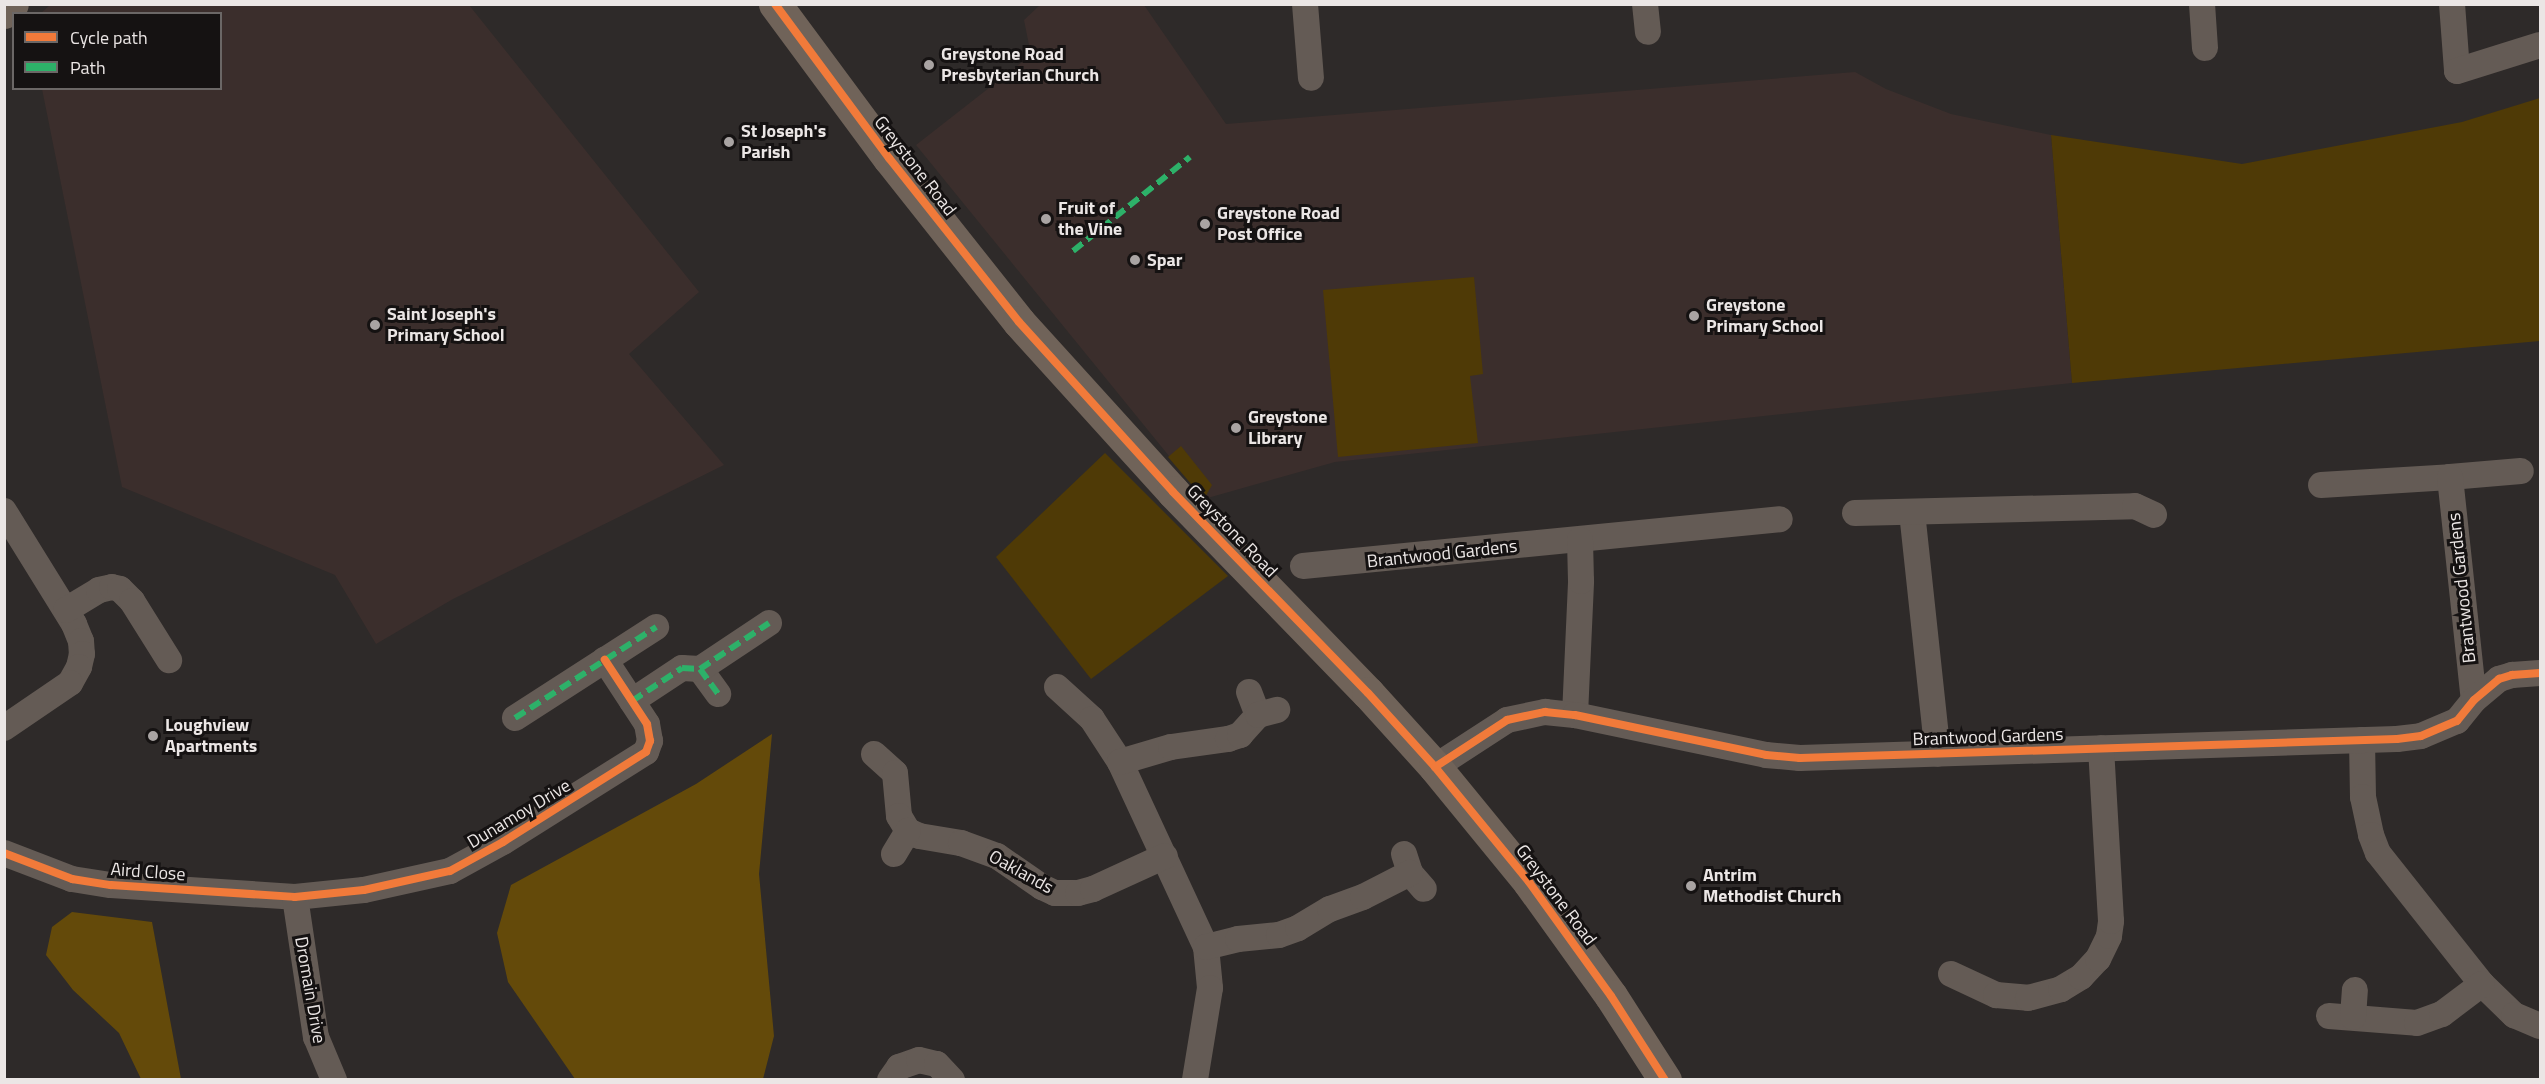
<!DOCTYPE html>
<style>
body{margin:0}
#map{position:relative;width:2545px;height:1084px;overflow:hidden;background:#2e2a29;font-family:"Titillium Web",sans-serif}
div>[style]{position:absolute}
.built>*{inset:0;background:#3b2e2c}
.green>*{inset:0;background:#4f3a06}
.forest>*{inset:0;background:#644a0a}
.minor>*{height:26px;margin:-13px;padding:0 13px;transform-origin:13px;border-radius:13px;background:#645b55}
.major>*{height:33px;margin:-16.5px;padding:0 16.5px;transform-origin:16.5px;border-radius:16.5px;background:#706359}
.quiet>*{height:6px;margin-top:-3px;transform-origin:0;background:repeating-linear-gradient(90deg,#2db169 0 12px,transparent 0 18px)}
.cycleway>*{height:8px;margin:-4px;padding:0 4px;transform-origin:4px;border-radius:4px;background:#f17a3a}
.dots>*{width:16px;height:16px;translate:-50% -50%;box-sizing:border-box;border:3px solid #151212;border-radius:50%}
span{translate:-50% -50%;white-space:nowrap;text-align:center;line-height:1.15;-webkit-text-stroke:6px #151212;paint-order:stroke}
.poi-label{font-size:18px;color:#ebe6e5;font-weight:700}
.left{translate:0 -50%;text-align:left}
.street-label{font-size:18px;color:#ebe6e5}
.frame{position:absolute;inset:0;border:6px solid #ebe6e5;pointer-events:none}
.legend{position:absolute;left:12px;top:12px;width:210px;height:78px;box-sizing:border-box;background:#151212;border:2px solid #6b6766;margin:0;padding:8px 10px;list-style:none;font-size:18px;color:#ebe6e5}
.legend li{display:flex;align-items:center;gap:12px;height:30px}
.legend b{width:30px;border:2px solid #6b6766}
</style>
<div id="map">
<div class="built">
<div style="clip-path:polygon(50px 5px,469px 5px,699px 292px,629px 354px,724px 465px,453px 599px,376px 644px,335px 575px,122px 487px,42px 89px,220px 88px,220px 14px,41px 13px)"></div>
<div style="clip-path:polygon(1040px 5px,1144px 5px,1226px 124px,1855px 72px,1886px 89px,1951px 114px,2051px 135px,2072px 383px,1335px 462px,1204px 499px,916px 145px,1031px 55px,1024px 20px)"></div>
</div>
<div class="green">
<div style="clip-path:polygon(2540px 98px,2540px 341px,2072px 383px,2051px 135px,2242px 164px,2462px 122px)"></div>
<div style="clip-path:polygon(1474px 277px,1483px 374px,1470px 376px,1478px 443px,1338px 457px,1323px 290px)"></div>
<div style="clip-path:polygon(1181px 446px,1212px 485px,1204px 499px,1168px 457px)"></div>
<div style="clip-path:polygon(1105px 453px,1228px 576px,1091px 679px,996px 557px)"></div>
</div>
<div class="forest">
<div style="clip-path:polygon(772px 734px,759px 874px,774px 1036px,763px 1079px,575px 1079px,508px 982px,497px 933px,511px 885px,696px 784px)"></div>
<div style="clip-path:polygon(72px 912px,152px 922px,181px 1079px,141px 1079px,119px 1033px,73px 990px,46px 955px,52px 927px)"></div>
</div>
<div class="minor">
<div style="left:1305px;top:4px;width:74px;rotate:85.4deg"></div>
<div style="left:1645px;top:4px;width:28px;rotate:84deg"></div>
<div style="left:2202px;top:4px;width:44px;rotate:86.1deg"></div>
<div style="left:2452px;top:4px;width:67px;rotate:85.7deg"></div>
<div style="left:2457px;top:71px;width:87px;rotate:-17.4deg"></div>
<div style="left:2450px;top:477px;width:71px;rotate:-4.8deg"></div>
<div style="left:2321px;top:485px;width:129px;rotate:-3.5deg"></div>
<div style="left:2450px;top:477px;width:224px;rotate:83.9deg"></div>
<div style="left:4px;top:511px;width:133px;rotate:58.2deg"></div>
<div style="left:74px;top:624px;width:18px;rotate:68deg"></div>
<div style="left:81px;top:641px;width:13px;rotate:86deg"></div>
<div style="left:82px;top:654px;width:13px;rotate:103deg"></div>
<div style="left:79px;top:667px;width:18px;rotate:119deg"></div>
<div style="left:70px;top:683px;width:80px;rotate:145.7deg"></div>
<div style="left:1912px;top:512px;width:243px;rotate:83.9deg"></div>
<div style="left:1855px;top:513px;width:280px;rotate:-1.4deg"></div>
<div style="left:2135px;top:506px;width:21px;rotate:25deg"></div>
<div style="left:1303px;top:566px;width:479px;rotate:-5.6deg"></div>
<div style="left:66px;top:610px;width:39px;rotate:-31deg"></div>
<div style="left:99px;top:590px;width:13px;rotate:-13deg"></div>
<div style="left:112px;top:587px;width:8px;rotate:14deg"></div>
<div style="left:120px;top:589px;width:17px;rotate:45deg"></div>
<div style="left:132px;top:601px;width:70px;rotate:57.9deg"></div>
<div style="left:700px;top:669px;width:31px;rotate:54deg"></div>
<div style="left:1057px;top:687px;width:47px;rotate:42.4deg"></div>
<div style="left:1092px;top:719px;width:51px;rotate:56.9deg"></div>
<div style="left:1120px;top:762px;width:204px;rotate:65.1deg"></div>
<div style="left:1206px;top:947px;width:41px;rotate:84.4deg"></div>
<div style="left:1210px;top:988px;width:93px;rotate:99.3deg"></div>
<div style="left:1249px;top:692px;width:25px;rotate:69deg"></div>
<div style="left:632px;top:701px;width:60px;rotate:-33.4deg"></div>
<div style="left:682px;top:668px;width:18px;rotate:3deg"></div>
<div style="left:700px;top:669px;width:83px;rotate:-33.7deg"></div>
<div style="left:1575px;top:715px;width:134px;rotate:-87.4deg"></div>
<div style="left:1581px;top:581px;width:41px;rotate:-91.4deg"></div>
<div style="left:515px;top:718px;width:168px;rotate:-32.8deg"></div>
<div style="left:2362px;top:740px;width:57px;rotate:89deg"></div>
<div style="left:2363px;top:797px;width:39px;rotate:78deg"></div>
<div style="left:2371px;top:835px;width:19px;rotate:69deg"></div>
<div style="left:2378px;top:853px;width:167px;rotate:51.6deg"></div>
<div style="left:2482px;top:984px;width:45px;rotate:44.1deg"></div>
<div style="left:2514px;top:1015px;width:28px;rotate:23deg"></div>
<div style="left:874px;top:754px;width:28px;rotate:42deg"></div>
<div style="left:895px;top:773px;width:43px;rotate:84.7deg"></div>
<div style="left:899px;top:816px;width:17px;rotate:59deg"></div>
<div style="left:908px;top:831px;width:12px;rotate:24deg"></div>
<div style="left:919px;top:836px;width:43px;rotate:9.5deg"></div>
<div style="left:961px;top:843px;width:38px;rotate:20deg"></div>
<div style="left:997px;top:856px;width:55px;rotate:34.6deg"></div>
<div style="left:1042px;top:887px;width:14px;rotate:25deg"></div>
<div style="left:1055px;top:893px;width:23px"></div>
<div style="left:1078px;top:893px;width:16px;rotate:-15deg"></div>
<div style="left:1093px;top:889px;width:79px;rotate:-24.6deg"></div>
<div style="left:1120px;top:762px;width:53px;rotate:-16.4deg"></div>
<div style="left:1171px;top:747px;width:58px;rotate:-8deg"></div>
<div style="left:1228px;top:739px;width:13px;rotate:-18deg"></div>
<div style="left:1240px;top:735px;width:27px;rotate:-48deg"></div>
<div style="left:1258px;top:715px;width:20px;rotate:-15deg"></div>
<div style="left:1435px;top:767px;width:86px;rotate:-33.1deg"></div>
<div style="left:1507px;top:720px;width:39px;rotate:-12deg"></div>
<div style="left:1545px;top:712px;width:30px;rotate:6deg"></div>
<div style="left:1575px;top:715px;width:195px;rotate:11.8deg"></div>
<div style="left:1766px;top:755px;width:34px;rotate:5deg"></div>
<div style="left:1800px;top:758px;width:597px;rotate:-1.82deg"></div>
<div style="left:2397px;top:739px;width:24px;rotate:-7deg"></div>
<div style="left:2421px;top:736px;width:39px;rotate:-23deg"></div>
<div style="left:2457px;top:721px;width:27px;rotate:-51deg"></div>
<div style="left:2474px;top:700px;width:33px;rotate:-40deg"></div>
<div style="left:2499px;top:679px;width:14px;rotate:-17deg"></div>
<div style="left:2512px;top:675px;width:28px;rotate:-4deg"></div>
<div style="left:4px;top:853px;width:73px;rotate:20.9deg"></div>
<div style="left:72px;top:879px;width:39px;rotate:9deg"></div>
<div style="left:111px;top:885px;width:184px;rotate:3.7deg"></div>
<div style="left:295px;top:897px;width:69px;rotate:-5.8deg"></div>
<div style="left:364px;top:890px;width:88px;rotate:-12.5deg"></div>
<div style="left:450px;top:871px;width:60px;rotate:-28.7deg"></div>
<div style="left:503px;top:842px;width:169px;rotate:-32.2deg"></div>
<div style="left:646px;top:752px;width:12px;rotate:-70deg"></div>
<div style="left:650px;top:741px;width:17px;rotate:-100deg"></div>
<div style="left:647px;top:724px;width:77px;rotate:-123.3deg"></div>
<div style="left:894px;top:854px;width:27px;rotate:-59deg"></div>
<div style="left:1404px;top:854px;width:20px;rotate:72deg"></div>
<div style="left:1410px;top:873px;width:21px;rotate:49deg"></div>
<div style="left:295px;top:897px;width:142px;rotate:81.5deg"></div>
<div style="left:316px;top:1037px;width:47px;rotate:67.3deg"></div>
<div style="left:1206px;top:947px;width:33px;rotate:-14deg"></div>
<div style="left:1238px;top:939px;width:41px;rotate:-5.6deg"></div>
<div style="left:1279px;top:935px;width:20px;rotate:-20deg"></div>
<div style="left:1298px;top:928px;width:37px;rotate:-31deg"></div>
<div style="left:1330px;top:909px;width:35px;rotate:-20deg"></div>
<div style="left:1363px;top:897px;width:53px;rotate:-27.1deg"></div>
<div style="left:1951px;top:974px;width:50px;rotate:25deg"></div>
<div style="left:1996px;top:995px;width:32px;rotate:5deg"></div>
<div style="left:2028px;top:998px;width:34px;rotate:-15deg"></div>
<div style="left:2061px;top:989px;width:23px;rotate:-31deg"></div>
<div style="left:2081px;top:977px;width:25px;rotate:-47deg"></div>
<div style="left:2098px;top:959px;width:25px;rotate:-64deg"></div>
<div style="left:2109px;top:936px;width:15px;rotate:-82deg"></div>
<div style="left:2111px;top:921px;width:173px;rotate:-93.3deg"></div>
<div style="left:2329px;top:1016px;width:88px;rotate:4.5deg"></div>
<div style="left:2417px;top:1023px;width:27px;rotate:-20deg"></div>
<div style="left:2442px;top:1014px;width:50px;rotate:-36.9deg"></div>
<div style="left:2353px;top:1017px;width:27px;rotate:-86deg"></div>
<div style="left:890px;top:1080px;width:16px;rotate:-55deg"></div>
<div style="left:899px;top:1067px;width:21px;rotate:-19deg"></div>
<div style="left:919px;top:1060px;width:18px;rotate:13deg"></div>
<div style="left:937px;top:1064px;width:22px;rotate:47deg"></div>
</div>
<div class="major">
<div style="left:775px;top:4px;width:192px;rotate:53.5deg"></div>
<div style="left:889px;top:158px;width:209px;rotate:51.6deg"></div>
<div style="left:1019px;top:322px;width:229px;rotate:47.8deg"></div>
<div style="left:1173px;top:492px;width:280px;rotate:45.9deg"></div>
<div style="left:1368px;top:693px;width:100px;rotate:47.8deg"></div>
<div style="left:1435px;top:767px;width:149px;rotate:50.7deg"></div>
<div style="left:1529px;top:882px;width:140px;rotate:54.3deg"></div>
<div style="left:1611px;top:996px;width:100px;rotate:57.3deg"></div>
<div style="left:4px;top:12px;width:11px;rotate:-45deg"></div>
</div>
<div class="quiet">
<div style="left:1073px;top:251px;width:150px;rotate:-38.8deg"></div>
<div style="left:700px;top:669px;width:31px;rotate:54deg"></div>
<div style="left:632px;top:701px;width:60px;rotate:-33.4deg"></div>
<div style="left:682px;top:668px;width:18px;rotate:3deg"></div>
<div style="left:700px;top:669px;width:83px;rotate:-33.7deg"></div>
<div style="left:515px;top:718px;width:168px;rotate:-32.8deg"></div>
</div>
<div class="cycleway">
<div style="left:775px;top:4px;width:192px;rotate:53.5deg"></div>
<div style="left:889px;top:158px;width:209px;rotate:51.6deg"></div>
<div style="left:1019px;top:322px;width:229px;rotate:47.8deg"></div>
<div style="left:1173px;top:492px;width:280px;rotate:45.9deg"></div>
<div style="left:1368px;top:693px;width:100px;rotate:47.8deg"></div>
<div style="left:1435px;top:767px;width:149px;rotate:50.7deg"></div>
<div style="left:1529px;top:882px;width:140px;rotate:54.3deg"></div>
<div style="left:1611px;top:996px;width:100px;rotate:57.3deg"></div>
<div style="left:1435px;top:767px;width:86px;rotate:-33.1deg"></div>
<div style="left:1507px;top:720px;width:39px;rotate:-12deg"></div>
<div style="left:1545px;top:712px;width:30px;rotate:6deg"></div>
<div style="left:1575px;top:715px;width:195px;rotate:11.8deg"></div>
<div style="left:1766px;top:755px;width:34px;rotate:5deg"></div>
<div style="left:1800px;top:758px;width:597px;rotate:-1.82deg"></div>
<div style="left:2397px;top:739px;width:24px;rotate:-7deg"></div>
<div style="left:2421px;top:736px;width:39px;rotate:-23deg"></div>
<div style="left:2457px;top:721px;width:27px;rotate:-51deg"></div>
<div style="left:2474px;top:700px;width:33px;rotate:-40deg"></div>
<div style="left:2499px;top:679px;width:14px;rotate:-17deg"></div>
<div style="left:2512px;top:675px;width:28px;rotate:-4deg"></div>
<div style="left:4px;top:853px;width:73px;rotate:20.9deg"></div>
<div style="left:72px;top:879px;width:39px;rotate:9deg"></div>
<div style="left:111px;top:885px;width:184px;rotate:3.7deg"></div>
<div style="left:295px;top:897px;width:69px;rotate:-5.8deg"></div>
<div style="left:364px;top:890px;width:88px;rotate:-12.5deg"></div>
<div style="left:450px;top:871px;width:60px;rotate:-28.7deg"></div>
<div style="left:503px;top:842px;width:169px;rotate:-32.2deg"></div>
<div style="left:646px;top:752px;width:12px;rotate:-70deg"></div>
<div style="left:650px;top:741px;width:17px;rotate:-100deg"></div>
<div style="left:647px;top:724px;width:77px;rotate:-123.3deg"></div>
</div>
<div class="dots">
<div style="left:929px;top:65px;background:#a9a4a3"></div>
<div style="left:729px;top:142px;background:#a9a4a3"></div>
<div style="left:1046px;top:219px;background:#a9a4a3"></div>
<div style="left:1205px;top:224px;background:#a9a4a3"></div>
<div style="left:1135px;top:260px;background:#a9a4a3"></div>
<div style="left:1694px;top:316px;background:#a9a4a3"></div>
<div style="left:375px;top:325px;background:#a9a4a3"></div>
<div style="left:1236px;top:428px;background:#a9a4a3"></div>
<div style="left:153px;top:736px;background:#a9a4a3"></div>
<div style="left:1691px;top:886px;background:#a9a4a3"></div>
</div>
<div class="poi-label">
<span class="left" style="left:941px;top:65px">Greystone Road<br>Presbyterian Church</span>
<span class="left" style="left:741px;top:142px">St Joseph's<br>Parish</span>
<span class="left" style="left:1058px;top:219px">Fruit of<br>the Vine</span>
<span class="left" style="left:1217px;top:224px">Greystone Road<br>Post Office</span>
<span class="left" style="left:1147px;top:260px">Spar</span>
<span class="left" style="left:1706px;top:316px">Greystone<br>Primary School</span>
<span class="left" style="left:387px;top:325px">Saint Joseph's<br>Primary School</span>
<span class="left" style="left:1248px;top:428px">Greystone<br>Library</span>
<span class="left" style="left:165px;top:736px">Loughview<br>Apartments</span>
<span class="left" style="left:1703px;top:886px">Antrim<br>Methodist Church</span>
</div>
<div class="street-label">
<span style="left:915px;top:166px;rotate:52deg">Greystone Road</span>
<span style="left:1232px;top:531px;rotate:46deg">Greystone Road</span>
<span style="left:1442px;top:554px;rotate:-6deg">Brantwood Gardens</span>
<span style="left:2462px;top:588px;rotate:-96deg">Brantwood Gardens</span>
<span style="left:1988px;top:737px;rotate:-2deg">Brantwood Gardens</span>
<span style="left:519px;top:814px;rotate:-31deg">Dunamoy Drive</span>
<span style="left:148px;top:872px;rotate:4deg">Aird Close</span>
<span style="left:1021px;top:872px;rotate:29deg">Oaklands</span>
<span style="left:1556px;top:895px;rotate:53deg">Greystone Road</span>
<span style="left:310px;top:990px;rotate:80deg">Dromain Drive</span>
</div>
<div class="frame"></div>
<ul class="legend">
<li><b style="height:8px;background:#f17a3a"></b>Cycle path</li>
<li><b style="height:8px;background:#2db169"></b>Path</li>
</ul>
</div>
